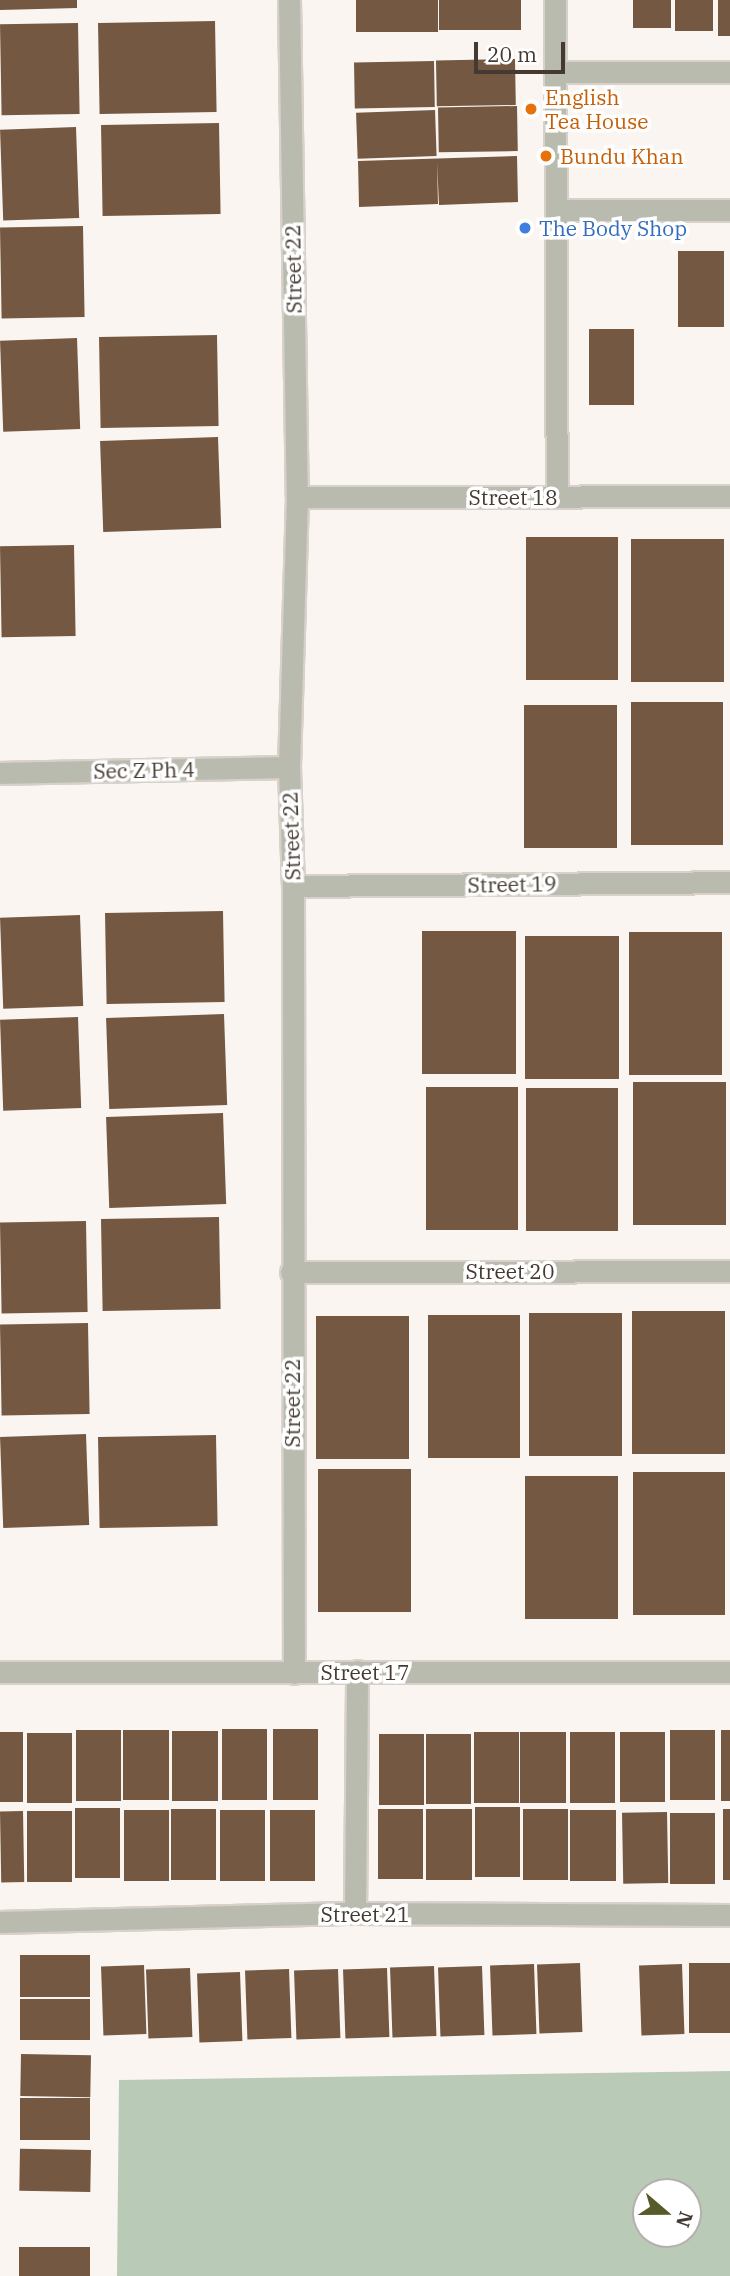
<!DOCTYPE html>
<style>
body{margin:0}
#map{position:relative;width:730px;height:2276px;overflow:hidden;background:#fbf5f1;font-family:"IBM Plex Serif",serif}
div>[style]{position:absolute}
.green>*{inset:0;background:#b9cbb6}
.building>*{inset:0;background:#745842;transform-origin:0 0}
.roads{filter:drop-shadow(2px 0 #d7d0cb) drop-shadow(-2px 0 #d7d0cb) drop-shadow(0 2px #d7d0cb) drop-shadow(0 -2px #d7d0cb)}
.minor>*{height:21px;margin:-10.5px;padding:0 10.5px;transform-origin:10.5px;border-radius:10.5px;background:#b9bbae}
.dots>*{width:19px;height:19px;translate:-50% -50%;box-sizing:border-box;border:4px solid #fff;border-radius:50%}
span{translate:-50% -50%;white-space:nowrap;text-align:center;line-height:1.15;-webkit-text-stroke:7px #fff;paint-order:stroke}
.food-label{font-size:21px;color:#c56008}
.left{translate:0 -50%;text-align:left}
.shop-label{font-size:21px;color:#366cbe}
.street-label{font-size:21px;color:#453a32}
.north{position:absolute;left:632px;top:2178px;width:70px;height:70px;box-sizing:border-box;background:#fff;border:2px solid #b5b0ad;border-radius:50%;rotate:110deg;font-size:19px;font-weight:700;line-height:28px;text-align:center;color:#453a32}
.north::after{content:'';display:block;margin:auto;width:24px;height:32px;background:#585b29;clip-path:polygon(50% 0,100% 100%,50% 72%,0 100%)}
.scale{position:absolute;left:474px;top:42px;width:91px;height:32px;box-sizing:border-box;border:4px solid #453a32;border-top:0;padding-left:9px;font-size:21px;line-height:24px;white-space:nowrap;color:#453a32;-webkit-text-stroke:5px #fff;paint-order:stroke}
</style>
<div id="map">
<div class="green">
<div style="clip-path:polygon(evenodd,730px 2071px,730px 2276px,117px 2276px,119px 2080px,730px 2071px,646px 2192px,688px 2192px,688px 2234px,646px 2234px,646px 2192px)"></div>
</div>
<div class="building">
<div style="clip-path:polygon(0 0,77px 0,77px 8px,0 10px)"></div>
<div style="left:356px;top:0;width:82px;height:32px"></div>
<div style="left:439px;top:0;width:82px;height:30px"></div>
<div style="left:633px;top:0;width:38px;height:28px"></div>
<div style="left:675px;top:0;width:38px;height:31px"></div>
<div style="left:718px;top:0;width:12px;height:36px"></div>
<div style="left:215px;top:21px;width:91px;height:117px;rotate:89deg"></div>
<div style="left:78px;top:23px;width:91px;height:78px;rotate:89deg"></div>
<div style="left:515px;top:59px;width:46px;height:79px;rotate:89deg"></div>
<div style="left:434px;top:61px;width:46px;height:80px;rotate:89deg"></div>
<div style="left:517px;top:106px;width:45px;height:79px;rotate:89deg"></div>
<div style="left:435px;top:110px;width:46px;height:79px;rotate:88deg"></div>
<div style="left:219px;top:123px;width:91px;height:118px;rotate:89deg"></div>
<div style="left:76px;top:127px;width:91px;height:76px;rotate:88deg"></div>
<div style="clip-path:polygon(517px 156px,518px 202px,439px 205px,437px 162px,438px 204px,359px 207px,358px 161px)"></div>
<div style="left:83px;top:226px;width:91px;height:83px;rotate:89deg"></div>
<div style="left:678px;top:251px;width:46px;height:76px"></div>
<div style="left:589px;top:329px;width:45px;height:76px"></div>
<div style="left:217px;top:335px;width:91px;height:118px;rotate:89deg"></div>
<div style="left:77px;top:338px;width:91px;height:77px;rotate:88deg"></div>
<div style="left:218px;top:437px;width:91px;height:118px;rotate:88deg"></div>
<div style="left:526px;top:537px;width:92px;height:143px"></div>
<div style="left:631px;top:539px;width:93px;height:143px"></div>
<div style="left:74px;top:545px;width:91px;height:74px;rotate:89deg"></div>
<div style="left:631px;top:702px;width:92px;height:143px"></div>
<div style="left:524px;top:705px;width:93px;height:143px"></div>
<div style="left:223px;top:911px;width:91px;height:118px;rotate:89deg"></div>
<div style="left:80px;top:915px;width:91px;height:80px;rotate:88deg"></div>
<div style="left:422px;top:931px;width:94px;height:143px"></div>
<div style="left:629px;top:932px;width:93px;height:143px"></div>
<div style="left:525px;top:936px;width:94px;height:143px"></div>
<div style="left:224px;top:1014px;width:91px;height:118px;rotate:88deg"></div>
<div style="left:78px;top:1017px;width:91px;height:78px;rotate:88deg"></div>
<div style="left:633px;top:1082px;width:93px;height:143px"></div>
<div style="left:426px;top:1087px;width:92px;height:143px"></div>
<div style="left:526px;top:1088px;width:92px;height:143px"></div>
<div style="left:223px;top:1113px;width:91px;height:117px;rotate:88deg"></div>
<div style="left:219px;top:1217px;width:92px;height:118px;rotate:89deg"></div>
<div style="left:86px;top:1221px;width:91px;height:86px;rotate:89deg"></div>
<div style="left:632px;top:1311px;width:93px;height:143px"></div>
<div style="left:529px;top:1313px;width:93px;height:143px"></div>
<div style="left:428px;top:1315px;width:92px;height:143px"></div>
<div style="left:316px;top:1316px;width:93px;height:143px"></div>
<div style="left:88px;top:1323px;width:91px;height:88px;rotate:89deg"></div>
<div style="left:86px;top:1434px;width:91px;height:86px;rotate:88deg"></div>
<div style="left:216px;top:1435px;width:91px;height:118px;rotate:89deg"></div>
<div style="left:318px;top:1469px;width:93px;height:143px"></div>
<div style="left:633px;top:1472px;width:92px;height:143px"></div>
<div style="left:525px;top:1476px;width:93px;height:143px"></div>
<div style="left:222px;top:1729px;width:45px;height:71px"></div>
<div style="left:273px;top:1729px;width:45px;height:71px"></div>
<div style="left:76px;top:1730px;width:45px;height:71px"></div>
<div style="left:123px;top:1730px;width:46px;height:70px"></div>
<div style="left:670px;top:1730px;width:45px;height:70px"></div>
<div style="left:721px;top:1730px;width:9px;height:71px"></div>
<div style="left:172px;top:1731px;width:46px;height:70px"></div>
<div style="left:0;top:1732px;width:23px;height:70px"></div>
<div style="left:519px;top:1732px;width:71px;height:45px;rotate:90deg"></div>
<div style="left:520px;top:1732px;width:46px;height:71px"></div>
<div style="left:570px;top:1732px;width:45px;height:71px"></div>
<div style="left:620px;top:1732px;width:45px;height:70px"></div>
<div style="left:27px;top:1733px;width:45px;height:70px"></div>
<div style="left:379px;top:1734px;width:45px;height:71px"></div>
<div style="left:426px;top:1734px;width:45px;height:70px"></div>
<div style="left:475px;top:1807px;width:45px;height:70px"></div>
<div style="left:75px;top:1808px;width:45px;height:70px"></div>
<div style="left:216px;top:1809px;width:71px;height:45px;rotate:90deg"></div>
<div style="left:378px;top:1809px;width:45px;height:70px"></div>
<div style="left:426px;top:1809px;width:46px;height:71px"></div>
<div style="left:523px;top:1809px;width:45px;height:71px"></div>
<div style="left:730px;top:1809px;width:71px;height:7px;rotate:90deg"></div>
<div style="left:124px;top:1810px;width:45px;height:71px"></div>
<div style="left:265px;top:1810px;width:71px;height:45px;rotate:90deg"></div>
<div style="left:270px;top:1810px;width:45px;height:71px"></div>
<div style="left:570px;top:1810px;width:46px;height:71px"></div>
<div style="left:23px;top:1811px;width:71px;height:23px;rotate:89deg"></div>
<div style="left:27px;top:1811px;width:45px;height:71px"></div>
<div style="left:667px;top:1812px;width:71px;height:45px;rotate:89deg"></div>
<div style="left:670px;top:1813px;width:45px;height:71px"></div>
<div style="left:20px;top:1955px;width:70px;height:42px"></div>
<div style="left:580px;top:1963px;width:69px;height:43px;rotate:88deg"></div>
<div style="left:730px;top:1963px;width:70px;height:41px;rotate:90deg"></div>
<div style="left:534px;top:1964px;width:70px;height:44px;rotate:88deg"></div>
<div style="left:682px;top:1964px;width:70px;height:43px;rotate:88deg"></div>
<div style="left:144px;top:1965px;width:69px;height:43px;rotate:88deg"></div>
<div style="left:434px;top:1966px;width:70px;height:44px;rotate:88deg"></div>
<div style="left:482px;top:1966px;width:69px;height:44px;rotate:88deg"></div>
<div style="left:190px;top:1968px;width:69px;height:44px;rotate:88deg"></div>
<div style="left:387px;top:1968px;width:69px;height:44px;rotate:88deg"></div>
<div style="left:289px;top:1969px;width:69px;height:44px;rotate:88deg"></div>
<div style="left:338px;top:1969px;width:69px;height:44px;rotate:88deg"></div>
<div style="left:240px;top:1972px;width:69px;height:43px;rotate:88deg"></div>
<div style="left:20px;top:1999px;width:70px;height:41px"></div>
<div style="left:21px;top:2054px;width:70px;height:42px;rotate:1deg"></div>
<div style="left:20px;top:2098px;width:70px;height:42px"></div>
<div style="left:91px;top:2150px;width:42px;height:71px;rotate:91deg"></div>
<div style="left:19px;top:2247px;width:71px;height:29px"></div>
</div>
<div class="roads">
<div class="minor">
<div style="left:289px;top:0;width:497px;rotate:89.1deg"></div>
<div style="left:297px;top:497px;width:270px;rotate:91.7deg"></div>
<div style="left:289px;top:767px;width:119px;rotate:88.1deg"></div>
<div style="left:293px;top:886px;width:787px;rotate:89.93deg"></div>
<div style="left:555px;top:0;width:496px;rotate:89.8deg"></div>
<div style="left:555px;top:72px;width:175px"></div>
<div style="left:557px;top:210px;width:173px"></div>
<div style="left:297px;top:497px;width:433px;rotate:-0.1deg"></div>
<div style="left:0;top:773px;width:289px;rotate:-1.2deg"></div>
<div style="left:293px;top:886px;width:437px;rotate:-0.5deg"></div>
<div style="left:291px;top:1272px;width:439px;rotate:-0.1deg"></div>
<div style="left:0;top:1672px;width:730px"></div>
<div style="left:355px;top:1913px;width:242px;rotate:-89.5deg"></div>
<div style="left:0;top:1922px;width:355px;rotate:-1.5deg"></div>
<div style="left:355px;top:1913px;width:375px;rotate:0.3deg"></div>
</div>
</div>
<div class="dots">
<div style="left:531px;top:109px;background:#e8710a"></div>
<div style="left:546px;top:156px;background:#e8710a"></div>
<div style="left:525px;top:228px;background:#3f7fe0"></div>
</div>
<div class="food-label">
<span class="left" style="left:545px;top:109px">English<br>Tea House</span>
<span class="left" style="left:560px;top:156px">Bundu Khan</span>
</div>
<div class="shop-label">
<span class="left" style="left:539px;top:228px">The Body Shop</span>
</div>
<div class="street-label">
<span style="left:293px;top:269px;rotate:-91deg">Street 22</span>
<span style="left:513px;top:497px">Street 18</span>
<span style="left:144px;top:770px;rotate:-1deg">Sec Z Ph 4</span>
<span style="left:291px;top:836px;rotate:-92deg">Street 22</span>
<span style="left:512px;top:884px;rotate:-1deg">Street 19</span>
<span style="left:510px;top:1271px">Street 20</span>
<span style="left:292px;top:1403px;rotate:-90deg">Street 22</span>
<span style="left:365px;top:1672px">Street 17</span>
<span style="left:365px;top:1914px">Street 21</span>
</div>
<div class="north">N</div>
<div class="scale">20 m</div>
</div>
